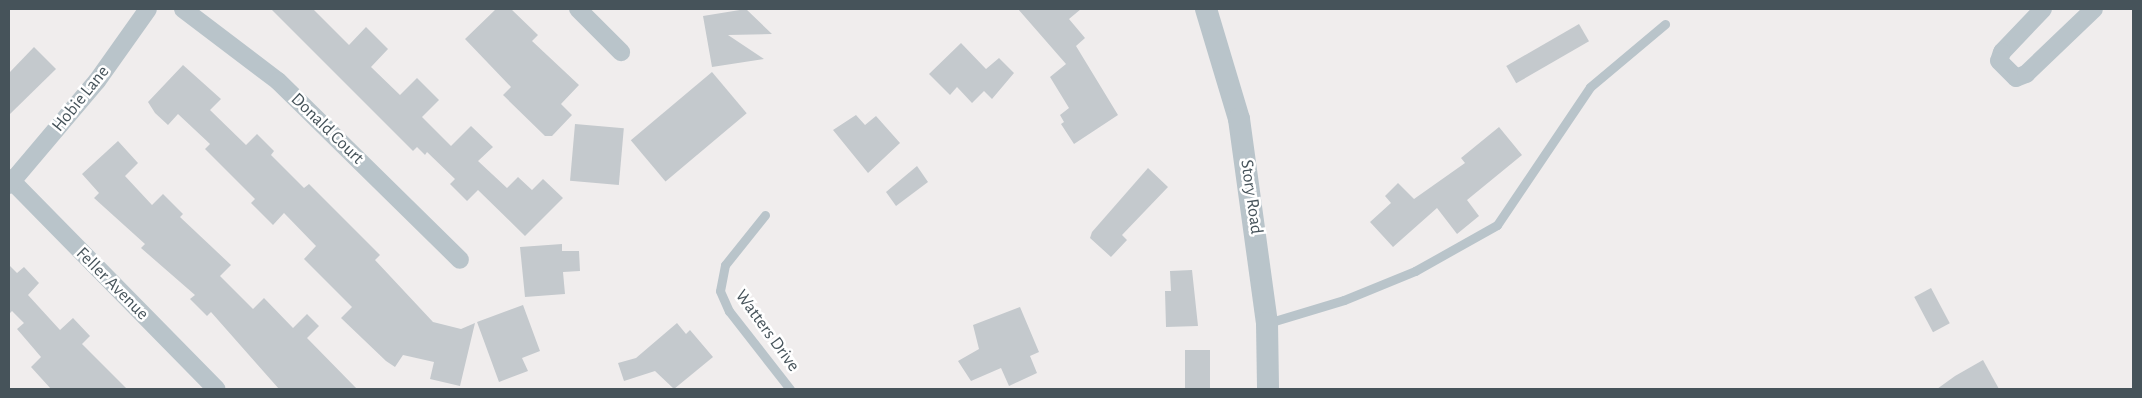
<!DOCTYPE html>
<style>
body{margin:0}
#map{position:relative;width:2142px;height:398px;overflow:hidden;background:#f0eded;font-family:"Alegreya Sans",sans-serif}
div>[style]{position:absolute}
.building>*{inset:0;background:#c4c9cd;transform-origin:0 0}
.service>*{height:9px;margin:-4.5px;padding:0 4.5px;transform-origin:4.5px;border-radius:4.5px;background:#b9c4ca}
.minor>*{height:18px;margin:-9px;padding:0 9px;transform-origin:9px;border-radius:9px;background:#b9c4ca}
.tertiary>*{height:22px;margin:-11px;padding:0 11px;transform-origin:11px;border-radius:11px;background:#b9c4ca}
span{translate:-50% -50%;white-space:nowrap;text-align:center;line-height:1.15;-webkit-text-stroke:5px #fff;paint-order:stroke}
.street-label{font-size:18px;color:#46535a}
.frame{position:absolute;inset:0;border:10px solid #46535a;pointer-events:none}
</style>
<div id="map">
<div class="building">
<div style="clip-path:polygon(271px 9px,313px 9px,349px 45px,366px 27px,388px 49px,371px 67px,400px 95px,417px 78px,439px 100px,422px 117px,451px 146px,471px 126px,493px 147px,478px 161px,507px 188px,518px 177px,532px 190px,543px 179px,563px 198px,525px 236px,478px 190px,467px 201px,450px 184px,455px 179px,427px 152px,425px 155px,417px 147px,413px 151px)"></div>
<div style="clip-path:polygon(496px 9px,511px 9px,538px 35px,532px 41px,579px 85px,561px 104px,572px 115px,552px 136px,545px 136px,503px 95px,511px 87px,465px 39px)"></div>
<div style="clip-path:polygon(746px 9px,772px 34px,728px 35px,764px 59px,712px 67px,703px 16px)"></div>
<div style="clip-path:polygon(1018px 9px,1081px 9px,1069px 19px,1085px 38px,1076px 46px,1118px 115px,1074px 144px,1061px 124px,1064px 122px,1060px 115px,1069px 108px,1050px 77px,1066px 64px)"></div>
<div style="left:1579px;top:24px;width:20px;height:84px;rotate:60deg"></div>
<div style="clip-path:polygon(961px 43px,986px 69px,999px 58px,1014px 73px,992px 99px,984px 91px,972px 103px,957px 87px,950px 95px,929px 74px)"></div>
<div style="clip-path:polygon(34px 47px,56px 69px,9px 115px,9px 73px)"></div>
<div style="clip-path:polygon(183px 65px,221px 99px,210px 110px,246px 145px,257px 134px,274px 151px,271px 155px,304px 188px,309px 184px,380px 255px,375px 260px,433px 322px,461px 329px,475px 323px,460px 386px,430px 379px,434px 362px,403px 355px,395px 367px,386px 361px,341px 318px,352px 307px,304px 259px,316px 246px,284px 213px,273px 225px,251px 203px,255px 199px,205px 149px,210px 144px,178px 114px,168px 125px,155px 113px,148px 102px)"></div>
<div style="left:712px;top:72px;width:54px;height:106px;rotate:50deg"></div>
<div style="clip-path:polygon(856px 115px,865px 125px,876px 116px,900px 143px,868px 173px,833px 130px)"></div>
<div style="left:575px;top:124px;width:49px;height:57px;rotate:5deg"></div>
<div style="clip-path:polygon(1499px 127px,1522px 155px,1467px 200px,1479px 216px,1457px 234px,1437px 208px,1393px 247px,1370px 222px,1391px 203px,1385px 196px,1398px 183px,1414px 199px,1465px 163px,1461px 158px)"></div>
<div style="clip-path:polygon(118px 141px,138px 163px,125px 176px,152px 205px,163px 194px,183px 214px,180px 217px,231px 265px,220px 276px,253px 309px,264px 298px,293px 328px,307px 314px,319px 326px,307px 338px,357px 389px,279px 389px,211px 312px,207px 316px,190px 299px,195px 295px,141px 248px,145px 244px,94px 198px,99px 193px,82px 174px)"></div>
<div style="clip-path:polygon(917px 166px,928px 182px,896px 206px,886px 192px)"></div>
<div style="clip-path:polygon(1148px 168px,1168px 187px,1122px 235px,1127px 240px,1111px 257px,1090px 238px,1092px 232px)"></div>
<div style="clip-path:polygon(562px 244px,562px 251px,579px 251px,580px 271px,563px 272px,565px 294px,525px 297px,520px 247px)"></div>
<div style="clip-path:polygon(9px 265px,17px 273px,24px 267px,39px 283px,28px 295px,60px 330px,73px 318px,90px 336px,82px 344px,127px 389px,51px 389px,31px 367px,41px 357px,17px 329px,24px 323px,12px 311px,9px 314px)"></div>
<div style="clip-path:polygon(1192px 270px,1198px 326px,1166px 327px,1165px 291px,1171px 291px,1170px 271px)"></div>
<div style="left:1931px;top:288px;width:40px;height:19px;rotate:62deg"></div>
<div style="clip-path:polygon(523px 305px,540px 351px,522px 358px,528px 371px,499px 382px,477px 322px)"></div>
<div style="clip-path:polygon(1020px 307px,1039px 352px,1030px 356px,1037px 373px,1009px 386px,1001px 368px,971px 381px,958px 361px,979px 349px,973px 325px)"></div>
<div style="clip-path:polygon(677px 323px,686px 334px,690px 330px,713px 357px,674px 389px,655px 371px,624px 381px,618px 363px,636px 358px)"></div>
<div style="left:1185px;top:350px;width:25px;height:39px"></div>
<div style="clip-path:polygon(1983px 360px,1999px 389px,1937px 389px,1955px 376px)"></div>
</div>
<div class="service">
<div style="left:765px;top:215px;width:64px;rotate:128.7deg"></div>
<div style="left:725px;top:265px;width:26px;rotate:101deg"></div>
<div style="left:720px;top:291px;width:22px;rotate:66deg"></div>
<div style="left:729px;top:311px;width:99px;rotate:52deg"></div>
<div style="left:1268px;top:323px;width:79px;rotate:-16.8deg"></div>
<div style="left:1344px;top:300px;width:77px;rotate:-22.2deg"></div>
<div style="left:1415px;top:271px;width:94px;rotate:-29.3deg"></div>
<div style="left:1497px;top:225px;width:166px;rotate:-56deg"></div>
<div style="left:1590px;top:87px;width:98px;rotate:-40deg"></div>
</div>
<div class="minor">
<div style="left:183px;top:9px;width:119px;rotate:37.2deg"></div>
<div style="left:278px;top:81px;width:255px;rotate:44.5deg"></div>
<div style="left:578px;top:9px;width:61px;rotate:45deg"></div>
<div style="left:2043px;top:9px;width:59px;rotate:133.6deg"></div>
<div style="left:2002px;top:52px;width:9px;rotate:108deg"></div>
<div style="left:1999px;top:61px;width:24px;rotate:45deg"></div>
<div style="left:2016px;top:78px;width:11px;rotate:-22deg"></div>
<div style="left:2026px;top:74px;width:94px;rotate:-43.7deg"></div>
<div style="left:9px;top:178px;width:296px;rotate:45.5deg"></div>
<div style="left:9px;top:185px;width:136px;rotate:-49.8deg"></div>
<div style="left:97px;top:81px;width:88px;rotate:-54.7deg"></div>
</div>
<div class="tertiary">
<div style="left:1206px;top:9px;width:115px;rotate:73.3deg"></div>
<div style="left:1239px;top:119px;width:206px;rotate:82.2deg"></div>
<div style="left:1267px;top:323px;width:66px;rotate:89.1deg"></div>
</div>
<div class="street-label">
<span style="left:81px;top:99px;rotate:-51deg">Hobie Lane</span>
<span style="left:327px;top:129px;rotate:44deg">Donald Court</span>
<span style="left:1251px;top:197px;rotate:82deg">Story Road</span>
<span style="left:112px;top:284px;rotate:45deg">Feller Avenue</span>
<span style="left:767px;top:331px;rotate:54deg">Watters Drive</span>
</div>
<div class="frame"></div>
</div>
